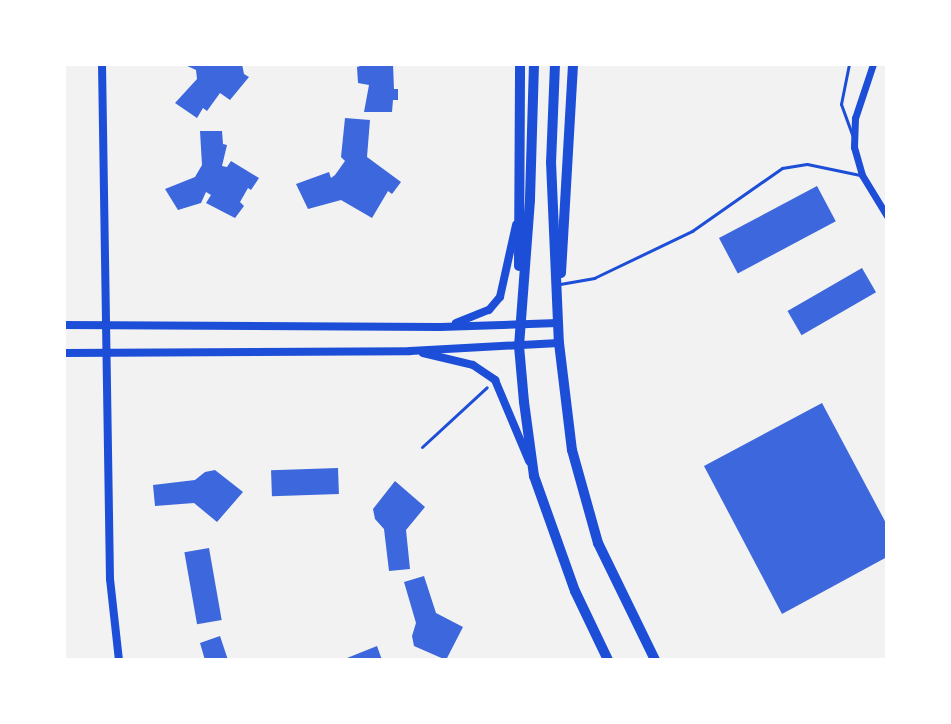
<!DOCTYPE html>
<style>
body{margin:0}
#map{position:relative;width:951px;height:724px;overflow:hidden;background:#f2f2f2;font-family:"Sofia Sans Condensed",sans-serif}
div>[style]{position:absolute}
.building>*{inset:0;background:#3d67dc;transform-origin:0 0}
.path>*{height:3px;margin:-1.5px;padding:0 1.5px;transform-origin:1.5px;border-radius:1.5px;background:#1d4ed8}
.service>*{height:3px;margin:-1.5px;padding:0 1.5px;transform-origin:1.5px;border-radius:1.5px;background:#1d4ed8}
.minor>*{height:7px;margin:-3.5px;padding:0 3.5px;transform-origin:3.5px;border-radius:3.5px;background:#1d4ed8}
.tertiary>*{height:8px;margin:-4px;padding:0 4px;transform-origin:4px;border-radius:4px;background:#1d4ed8}
.primary>*{height:10px;margin:-5px;padding:0 5px;transform-origin:5px;border-radius:5px;background:#1d4ed8}
span{translate:-50% -50%;white-space:nowrap;text-align:center;line-height:1.15;-webkit-text-stroke:6px #fff;paint-order:stroke}
.frame{position:absolute;inset:0;border:66px solid #fff;pointer-events:none}
</style>
<div id="map">
<div class="building">
<div style="clip-path:polygon(183px 64px,242px 64px,244px 74px,249px 77px,230px 100px,220px 93px,207px 111px,203px 108px,197px 118px,175px 103px,197px 79px,196px 70px)"></div>
<div style="clip-path:polygon(367px 64px,393px 64px,394px 89px,398px 89px,398px 100px,393px 100px,392px 112px,364px 112px,369px 85px,358px 83px,357px 67px)"></div>
<div style="clip-path:polygon(345px 118px,370px 120px,367px 157px,401px 182px,392px 194px,388px 191px,372px 218px,341px 200px,308px 209px,296px 184px,329px 172px,331px 178px,335px 175px,345px 161px,341px 157px)"></div>
<div style="clip-path:polygon(200px 131px,222px 131px,223px 144px,227px 145px,222px 166px,227px 167px,231px 161px,259px 178px,251px 190px,248px 188px,240px 202px,244px 206px,235px 218px,206px 203px,211px 195px,206px 192px,201px 203px,178px 210px,165px 189px,195px 177px,202px 165px)"></div>
<div style="left:817px;top:186px;width:40px;height:111px;rotate:62deg"></div>
<div style="left:862px;top:268px;width:28px;height:86px;rotate:60deg"></div>
<div style="clip-path:polygon(822px 403px,887px 525px,887px 557px,782px 614px,704px 466px)"></div>
<div style="left:338px;top:468px;width:26px;height:67px;rotate:88deg"></div>
<div style="clip-path:polygon(215px 470px,243px 492px,217px 522px,194px 503px,155px 506px,153px 485px,195px 480px,205px 472px)"></div>
<div style="clip-path:polygon(395px 481px,425px 507px,406px 530px,410px 569px,389px 571px,384px 529px,375px 519px,373px 509px)"></div>
<div style="left:209px;top:548px;width:73px;height:25px;rotate:80deg"></div>
<div style="clip-path:polygon(424px 576px,436px 613px,463px 627px,446px 660px,414px 646px,412px 636px,416px 623px,404px 582px)"></div>
<div style="clip-path:polygon(220px 636px,228px 660px,205px 660px,200px 643px)"></div>
<div style="clip-path:polygon(377px 646px,382px 660px,342px 660px)"></div>
</div>
<div class="path">
<div style="left:422px;top:447px;width:88px;rotate:-42.7deg"></div>
</div>
<div class="service">
<div style="left:849px;top:64px;width:41px;rotate:101.3deg"></div>
<div style="left:841px;top:104px;width:35px;rotate:70deg"></div>
<div style="left:560px;top:284px;width:35px;rotate:-10deg"></div>
<div style="left:594px;top:278px;width:109px;rotate:-25.6deg"></div>
<div style="left:692px;top:231px;width:110px;rotate:-35deg"></div>
<div style="left:782px;top:168px;width:25px;rotate:-9deg"></div>
<div style="left:807px;top:164px;width:54px;rotate:11.7deg"></div>
</div>
<div class="minor">
<div style="left:873px;top:64px;width:57px;rotate:108.4deg"></div>
<div style="left:855px;top:118px;width:29px;rotate:92deg"></div>
<div style="left:854px;top:147px;width:29px;rotate:74deg"></div>
<div style="left:862px;top:175px;width:48px;rotate:58.6deg"></div>
</div>
<div class="tertiary">
<div style="left:102px;top:64px;width:515px;rotate:89.11deg"></div>
<div style="left:110px;top:579px;width:81px;rotate:83.7deg"></div>
<div style="left:456px;top:323px;width:35px;rotate:-22deg"></div>
<div style="left:489px;top:310px;width:17px;rotate:-50deg"></div>
<div style="left:500px;top:297px;width:74px;rotate:-77.5deg"></div>
<div style="left:64px;top:325px;width:376px;rotate:0.3deg"></div>
<div style="left:440px;top:327px;width:118px;rotate:-1.9deg"></div>
<div style="left:64px;top:353px;width:346px;rotate:-0.3deg"></div>
<div style="left:410px;top:351px;width:149px;rotate:-3.1deg"></div>
<div style="left:423px;top:353px;width:51px;rotate:13.5deg"></div>
<div style="left:473px;top:365px;width:27px;rotate:34deg"></div>
<div style="left:495px;top:380px;width:88px;rotate:67.2deg"></div>
</div>
<div class="primary">
<div style="left:534px;top:64px;width:136px;rotate:91.7deg"></div>
<div style="left:530px;top:200px;width:146px;rotate:94.3deg"></div>
<div style="left:519px;top:346px;width:56px;rotate:84.9deg"></div>
<div style="left:524px;top:402px;width:75px;rotate:82.3deg"></div>
<div style="left:534px;top:476px;width:122px;rotate:70.4deg"></div>
<div style="left:575px;top:591px;width:76px;rotate:64.4deg"></div>
<div style="left:555px;top:64px;width:98px;rotate:92.3deg"></div>
<div style="left:551px;top:162px;width:181px;rotate:87.5deg"></div>
<div style="left:559px;top:343px;width:108px;rotate:83.1deg"></div>
<div style="left:572px;top:450px;width:97px;rotate:74.4deg"></div>
<div style="left:598px;top:543px;width:130px;rotate:64deg"></div>
<div style="left:519px;top:266px;width:202px;rotate:-89.7deg"></div>
<div style="left:561px;top:273px;width:209px;rotate:-86.7deg"></div>
</div>
<div class="frame"></div>
</div>
